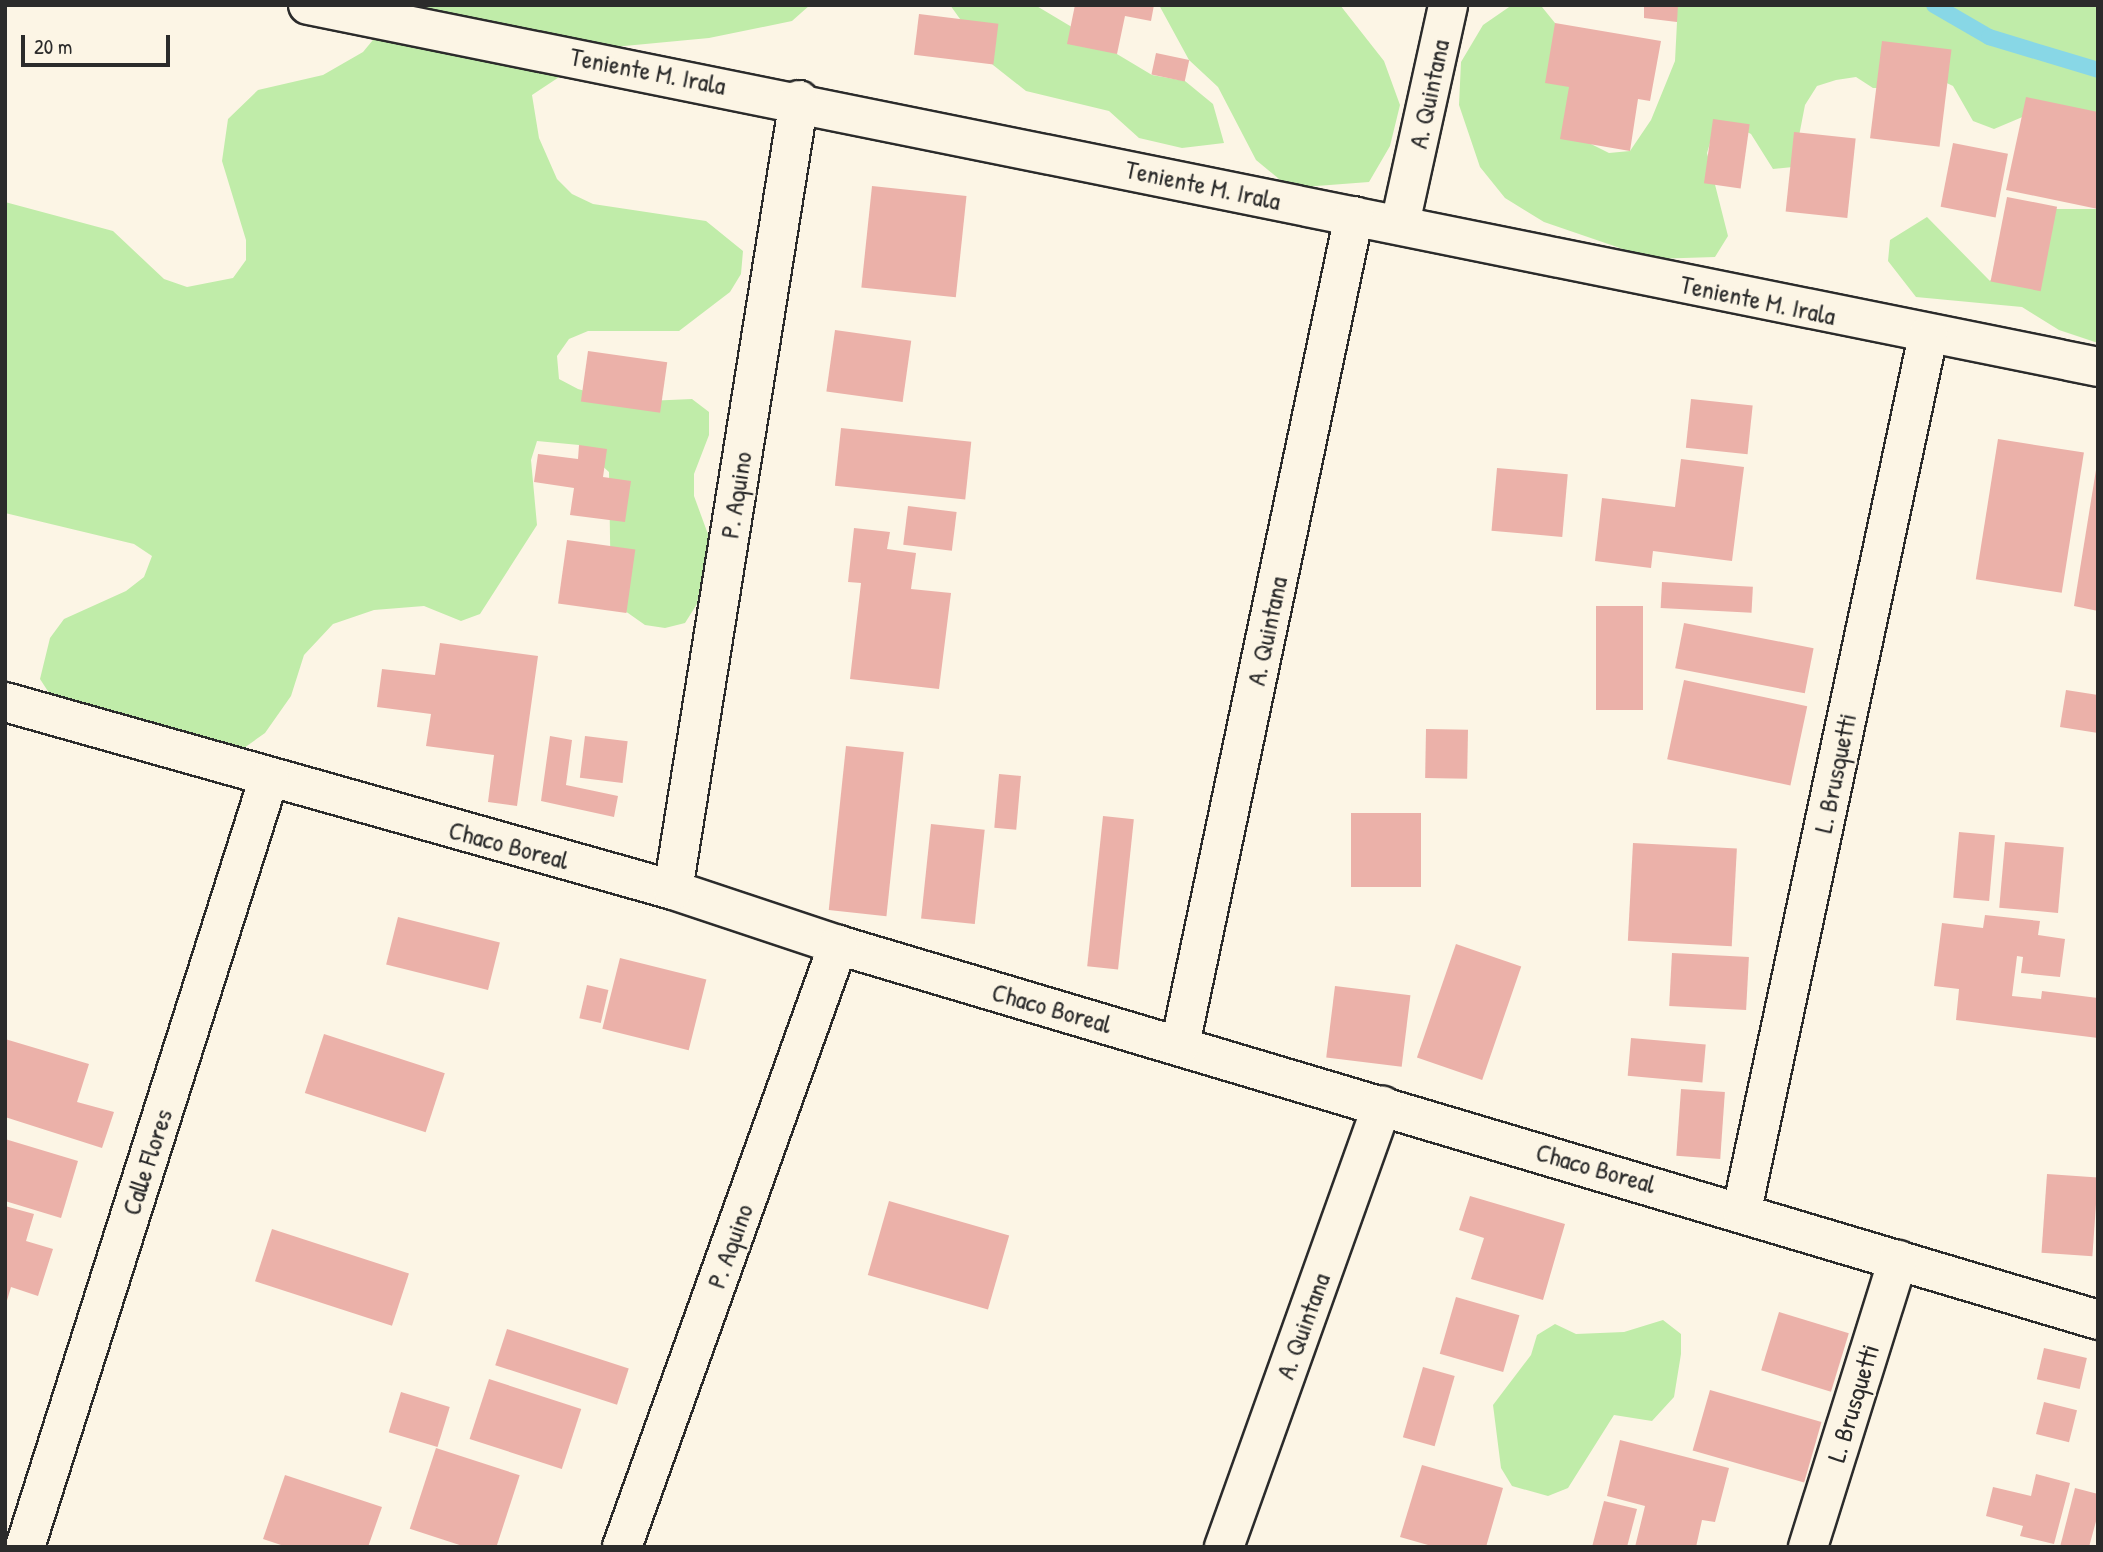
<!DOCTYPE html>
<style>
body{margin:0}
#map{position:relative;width:2103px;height:1552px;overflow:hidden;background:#fcf5e5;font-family:"Patrick Hand",sans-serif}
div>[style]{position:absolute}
.green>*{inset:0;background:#c0eca9}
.stream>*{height:16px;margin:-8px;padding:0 8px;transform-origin:8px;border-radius:8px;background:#88d7e6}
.building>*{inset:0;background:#ebb1a9;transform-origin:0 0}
.roads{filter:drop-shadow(2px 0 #2b2b2b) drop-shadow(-2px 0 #2b2b2b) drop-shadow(0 2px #2b2b2b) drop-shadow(0 -2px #2b2b2b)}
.street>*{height:38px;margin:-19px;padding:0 19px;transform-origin:19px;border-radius:19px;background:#fcf5e5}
span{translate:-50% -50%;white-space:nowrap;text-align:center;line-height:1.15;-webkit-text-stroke:5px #fcf5e5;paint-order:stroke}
.street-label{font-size:26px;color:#2b2b2b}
.frame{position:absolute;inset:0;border:7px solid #2b2b2b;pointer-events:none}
.scale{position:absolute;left:21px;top:35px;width:149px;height:32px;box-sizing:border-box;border:4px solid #2b2b2b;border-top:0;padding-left:9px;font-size:21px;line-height:24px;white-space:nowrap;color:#2b2b2b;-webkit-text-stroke:5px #fcf5e5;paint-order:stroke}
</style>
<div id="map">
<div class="green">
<div style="clip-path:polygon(402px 5px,810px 5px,792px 21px,709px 38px,603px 48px,532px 95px,539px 138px,557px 179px,572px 194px,593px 204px,706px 221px,743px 251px,741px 274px,730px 292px,679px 331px,588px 331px,569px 339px,557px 356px,559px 379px,578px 389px,624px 402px,692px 399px,709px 412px,709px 435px,694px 474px,694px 496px,709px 537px,697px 604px,685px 623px,665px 628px,645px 625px,611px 601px,609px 472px,579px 445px,537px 441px,531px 460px,537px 525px,480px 614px,461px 621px,424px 606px,374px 610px,333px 624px,304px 655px,291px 696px,265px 733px,227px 760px,183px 768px,97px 745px,64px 716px,40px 679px,50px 638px,64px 619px,126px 591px,144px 577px,152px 556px,134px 544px,5px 513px,5px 202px,113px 231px,164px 279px,187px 287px,233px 278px,246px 260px,246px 240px,222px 161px,228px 119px,258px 90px,323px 75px,363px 52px)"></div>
<div style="clip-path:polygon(950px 5px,1035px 5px,1152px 75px,1185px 81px,1213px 104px,1224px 143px,1182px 148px,1139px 138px,1109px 111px,1026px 91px,993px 65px)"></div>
<div style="clip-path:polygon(1159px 5px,1340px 5px,1384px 61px,1400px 105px,1390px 146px,1369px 182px,1290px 188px,1256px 160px,1218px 87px,1189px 60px)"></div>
<div style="clip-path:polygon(1512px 5px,1542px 7px,1555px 23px,1589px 143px,1609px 153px,1630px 151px,1651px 120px,1675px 61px,1677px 22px,1667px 5px,2098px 5px,2098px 115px,2032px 113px,1994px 129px,1973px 121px,1953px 86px,1932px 76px,1894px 88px,1873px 88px,1856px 77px,1836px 80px,1817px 86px,1805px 105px,1793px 167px,1773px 169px,1751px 134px,1733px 125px,1713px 133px,1707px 153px,1728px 236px,1715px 257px,1652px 259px,1544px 222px,1505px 198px,1480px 167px,1459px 105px,1461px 62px,1483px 25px)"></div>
<div style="clip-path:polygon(2036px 209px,2098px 209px,2098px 343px,2059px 330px,2022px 307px,1916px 297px,1888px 261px,1890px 240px,1927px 217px,1990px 281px)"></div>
<div style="clip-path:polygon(1663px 1320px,1681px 1334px,1681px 1354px,1674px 1397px,1652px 1421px,1614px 1415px,1568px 1488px,1548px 1496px,1512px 1486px,1501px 1468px,1493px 1405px,1531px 1355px,1537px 1335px,1555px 1324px,1576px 1334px,1624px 1332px)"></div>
</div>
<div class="stream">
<div style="left:1934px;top:5px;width:64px;rotate:30.2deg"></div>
<div style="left:1989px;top:37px;width:114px;rotate:16.8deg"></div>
</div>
<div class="building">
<div style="clip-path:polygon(1075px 5px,1154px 5px,1151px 21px,1125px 16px,1117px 54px,1067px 44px)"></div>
<div style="clip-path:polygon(1644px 5px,1678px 5px,1677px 22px,1644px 18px)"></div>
<div style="left:919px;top:14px;width:80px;height:41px;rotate:7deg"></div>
<div style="clip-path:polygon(1555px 23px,1661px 41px,1650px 101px,1638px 99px,1630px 151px,1560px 139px,1569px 87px,1545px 83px)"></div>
<div style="left:1882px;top:41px;width:70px;height:98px;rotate:7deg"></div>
<div style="left:1156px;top:53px;width:34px;height:22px;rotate:12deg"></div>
<div style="clip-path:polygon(2026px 97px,2098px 112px,2098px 209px,2006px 190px)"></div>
<div style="left:1713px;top:119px;width:37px;height:65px;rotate:8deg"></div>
<div style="left:1794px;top:132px;width:62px;height:80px;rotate:6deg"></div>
<div style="left:1953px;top:143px;width:56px;height:65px;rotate:11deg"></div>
<div style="left:872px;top:186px;width:95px;height:102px;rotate:6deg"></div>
<div style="left:2007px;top:197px;width:51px;height:86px;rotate:11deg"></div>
<div style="left:835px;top:330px;width:77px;height:62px;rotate:8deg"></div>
<div style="left:588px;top:351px;width:80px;height:51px;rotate:8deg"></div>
<div style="left:1691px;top:399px;width:62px;height:49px;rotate:6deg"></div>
<div style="left:841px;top:428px;width:131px;height:58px;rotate:6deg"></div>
<div style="left:1998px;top:439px;width:87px;height:142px;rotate:9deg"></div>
<div style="clip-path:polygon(579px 445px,607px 449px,603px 477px,631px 481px,625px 522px,570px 515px,574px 488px,534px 482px,538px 454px,578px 459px)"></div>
<div style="clip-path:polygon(1681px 459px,1744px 467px,1732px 561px,1653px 551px,1651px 568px,1595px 561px,1602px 498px,1675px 507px)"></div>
<div style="left:1497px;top:468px;width:71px;height:63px;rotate:5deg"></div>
<div style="clip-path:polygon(2096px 470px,2098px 471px,2098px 611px,2074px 606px)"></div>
<div style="left:908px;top:506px;width:49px;height:39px;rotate:7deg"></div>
<div style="clip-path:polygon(854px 528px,890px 532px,887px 549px,916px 553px,911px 589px,951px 593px,939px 689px,850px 679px,861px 583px,848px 582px)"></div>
<div style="left:567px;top:540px;width:69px;height:64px;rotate:8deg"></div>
<div style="left:1662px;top:582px;width:91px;height:26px;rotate:3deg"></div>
<div style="left:1596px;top:606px;width:47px;height:104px"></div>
<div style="left:1684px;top:623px;width:132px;height:46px;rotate:11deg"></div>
<div style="clip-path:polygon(440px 643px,538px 656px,517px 806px,488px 802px,494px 755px,426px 746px,431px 714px,377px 707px,382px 669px,435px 675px)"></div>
<div style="left:1684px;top:680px;width:126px;height:81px;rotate:12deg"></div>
<div style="clip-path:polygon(2066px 690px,2098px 695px,2098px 733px,2060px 727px)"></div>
<div style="left:1426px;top:729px;width:42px;height:49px;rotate:1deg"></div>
<div style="clip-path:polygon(550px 736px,572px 740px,566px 785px,618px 796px,614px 817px,541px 801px)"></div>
<div style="left:585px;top:736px;width:43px;height:42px;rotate:7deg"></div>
<div style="left:846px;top:746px;width:58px;height:165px;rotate:6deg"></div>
<div style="left:999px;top:774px;width:22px;height:54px;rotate:5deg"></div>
<div style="left:1351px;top:813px;width:70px;height:74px"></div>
<div style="left:1103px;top:816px;width:31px;height:151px;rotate:6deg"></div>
<div style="left:931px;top:824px;width:54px;height:95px;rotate:6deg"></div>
<div style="left:1959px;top:832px;width:36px;height:66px;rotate:5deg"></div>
<div style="left:2005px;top:842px;width:59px;height:66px;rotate:5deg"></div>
<div style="left:1633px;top:843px;width:104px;height:98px;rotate:3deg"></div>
<div style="clip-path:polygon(1985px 915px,2040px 921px,2038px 935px,2065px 939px,2060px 977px,2021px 973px,2023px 957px,2017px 956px,2012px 996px,2041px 999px,2042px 991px,2098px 998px,2098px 1038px,1956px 1020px,1959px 989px,1934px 986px,1942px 923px,1983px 928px)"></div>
<div style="left:398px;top:917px;width:105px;height:49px;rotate:14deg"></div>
<div style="left:1456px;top:944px;width:69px;height:120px;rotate:19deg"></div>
<div style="left:1672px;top:953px;width:77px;height:53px;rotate:3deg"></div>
<div style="left:620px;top:958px;width:89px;height:73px;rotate:14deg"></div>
<div style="left:587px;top:985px;width:22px;height:34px;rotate:13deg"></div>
<div style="left:1335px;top:986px;width:76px;height:72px;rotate:7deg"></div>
<div style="left:324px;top:1034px;width:127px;height:62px;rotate:18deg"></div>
<div style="left:1631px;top:1038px;width:75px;height:38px;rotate:5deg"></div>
<div style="clip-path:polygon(5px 1039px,89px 1064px,77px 1102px,114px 1112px,102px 1148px,5px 1117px)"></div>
<div style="left:1681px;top:1089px;width:44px;height:67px;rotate:4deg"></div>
<div style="clip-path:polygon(5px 1139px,78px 1161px,61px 1218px,5px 1201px)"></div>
<div style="left:2047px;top:1174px;width:51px;height:79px;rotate:4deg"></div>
<div style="clip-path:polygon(1470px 1196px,1565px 1224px,1543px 1300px,1471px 1279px,1484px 1238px,1459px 1230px)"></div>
<div style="left:889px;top:1201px;width:125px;height:77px;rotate:16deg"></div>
<div style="clip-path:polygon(5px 1206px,34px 1214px,26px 1241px,53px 1249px,38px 1296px,11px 1287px,6px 1304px)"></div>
<div style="left:272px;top:1229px;width:144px;height:55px;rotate:18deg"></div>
<div style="left:1456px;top:1297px;width:66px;height:59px;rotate:16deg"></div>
<div style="left:1779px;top:1312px;width:73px;height:61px;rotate:17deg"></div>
<div style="left:507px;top:1329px;width:128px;height:38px;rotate:18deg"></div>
<div style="left:2044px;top:1348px;width:44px;height:32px;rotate:13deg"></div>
<div style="left:1423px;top:1367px;width:33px;height:73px;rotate:16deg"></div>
<div style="left:489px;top:1379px;width:97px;height:63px;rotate:18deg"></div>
<div style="left:1710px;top:1390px;width:116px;height:63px;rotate:16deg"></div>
<div style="left:401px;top:1392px;width:51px;height:42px;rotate:17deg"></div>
<div style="left:2044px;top:1402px;width:34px;height:33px;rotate:14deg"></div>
<div style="clip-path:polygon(1620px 1440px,1729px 1468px,1715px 1522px,1702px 1520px,1696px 1547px,1635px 1547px,1645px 1506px,1607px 1496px)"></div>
<div style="left:436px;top:1448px;width:88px;height:85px;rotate:18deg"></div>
<div style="clip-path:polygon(1422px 1465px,1503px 1488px,1486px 1547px,1435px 1547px,1400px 1537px)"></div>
<div style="clip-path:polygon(2036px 1474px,2070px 1483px,2054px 1544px,2020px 1536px,2023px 1526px,1986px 1516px,1993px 1487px,2031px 1496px)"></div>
<div style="clip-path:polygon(285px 1475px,382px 1507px,368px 1547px,287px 1547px,263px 1539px)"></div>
<div style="clip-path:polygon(2075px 1488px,2098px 1494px,2098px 1514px,2089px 1547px,2060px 1547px)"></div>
<div style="clip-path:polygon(1604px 1501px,1637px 1509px,1627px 1547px,1592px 1547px)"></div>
</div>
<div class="roads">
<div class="street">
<div style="left:308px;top:5px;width:1826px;rotate:11.43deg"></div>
<div style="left:1400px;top:224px;width:224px;rotate:-77.6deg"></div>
<div style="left:5px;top:702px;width:694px;rotate:15.72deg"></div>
<div style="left:673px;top:890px;width:174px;rotate:18.4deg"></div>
<div style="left:838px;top:945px;width:1315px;rotate:16.57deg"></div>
<div style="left:673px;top:890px;width:800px;rotate:-80.94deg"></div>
<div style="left:1180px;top:1045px;width:847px;rotate:-78.15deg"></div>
<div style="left:1742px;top:1210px;width:894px;rotate:-77.99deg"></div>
<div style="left:25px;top:1547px;width:807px;rotate:-72.4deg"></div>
<div style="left:622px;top:1547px;width:640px;rotate:-70.26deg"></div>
<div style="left:1224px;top:1547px;width:469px;rotate:-70.3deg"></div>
<div style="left:1808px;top:1547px;width:301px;rotate:-72.6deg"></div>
</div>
</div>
<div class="street-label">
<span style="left:648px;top:71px;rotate:11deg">Teniente M. Irala</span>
<span style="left:1429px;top:94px;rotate:-78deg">A. Quintana</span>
<span style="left:1203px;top:185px;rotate:12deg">Teniente M. Irala</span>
<span style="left:1758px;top:300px;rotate:12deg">Teniente M. Irala</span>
<span style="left:736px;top:495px;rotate:-81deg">P. Aquino</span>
<span style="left:1267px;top:631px;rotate:-78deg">A. Quintana</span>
<span style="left:1835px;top:773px;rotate:-78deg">L. Brusquetti</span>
<span style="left:509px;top:845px;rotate:15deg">Chaco Boreal</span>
<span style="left:1052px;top:1008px;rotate:16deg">Chaco Boreal</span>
<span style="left:147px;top:1162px;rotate:-72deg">Calle Flores</span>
<span style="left:1596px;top:1168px;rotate:16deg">Chaco Boreal</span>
<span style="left:730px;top:1246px;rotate:-70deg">P. Aquino</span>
<span style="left:1303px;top:1326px;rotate:-70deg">A. Quintana</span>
<span style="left:1853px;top:1403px;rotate:-73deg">L. Brusquetti</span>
</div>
<div class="frame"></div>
<div class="scale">20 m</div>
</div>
